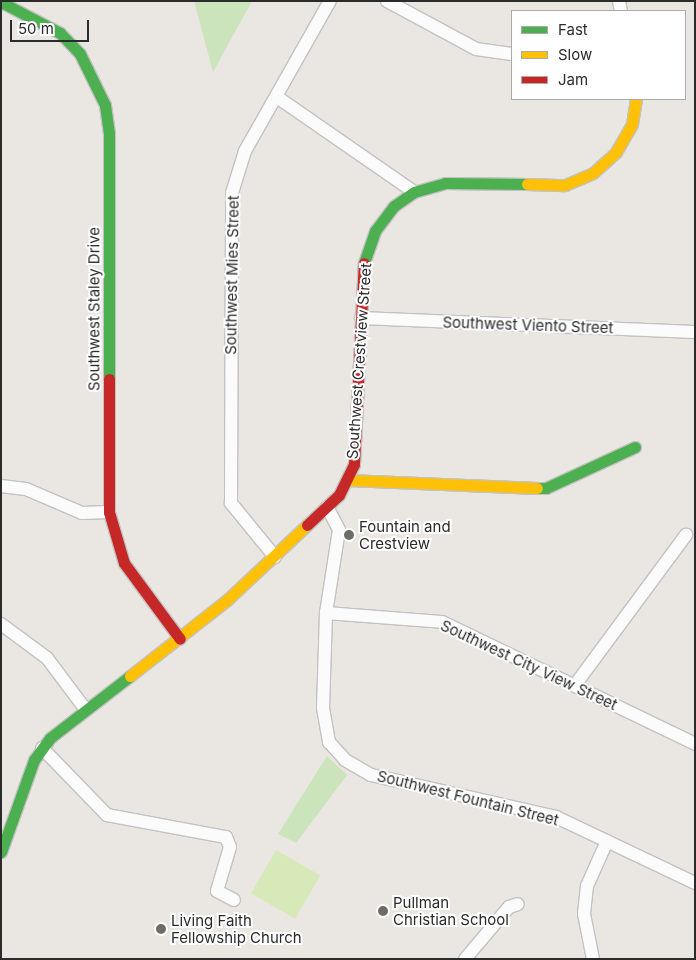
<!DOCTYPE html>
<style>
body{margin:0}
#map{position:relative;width:696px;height:960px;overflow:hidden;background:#eae6e2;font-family:Inter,sans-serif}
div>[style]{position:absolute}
.green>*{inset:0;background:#cce4bb}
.pitch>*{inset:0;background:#d7e8b9;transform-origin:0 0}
.roads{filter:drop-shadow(1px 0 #c3c2c2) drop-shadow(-1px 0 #c3c2c2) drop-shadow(0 1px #c3c2c2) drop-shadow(0 -1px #c3c2c2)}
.street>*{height:12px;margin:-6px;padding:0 6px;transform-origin:6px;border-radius:6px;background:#fcfbfb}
.fast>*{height:11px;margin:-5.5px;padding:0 5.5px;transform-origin:5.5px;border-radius:5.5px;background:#4caf50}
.slow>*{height:11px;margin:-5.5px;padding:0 5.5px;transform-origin:5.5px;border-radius:5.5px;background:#ffc107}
.jam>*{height:11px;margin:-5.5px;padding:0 5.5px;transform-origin:5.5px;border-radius:5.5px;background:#c62828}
.dots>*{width:14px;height:14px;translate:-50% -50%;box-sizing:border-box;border:2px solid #fff;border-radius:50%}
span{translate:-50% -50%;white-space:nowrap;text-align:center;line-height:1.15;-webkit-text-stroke:4px #fff;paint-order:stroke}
.street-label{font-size:15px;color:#2b2b2b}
.poi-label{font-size:15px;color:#2b2b2b}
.left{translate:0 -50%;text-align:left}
.frame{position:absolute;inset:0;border:2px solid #2b2b2b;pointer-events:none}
.legend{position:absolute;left:511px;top:10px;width:175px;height:90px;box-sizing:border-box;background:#fff;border:1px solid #aaa;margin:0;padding:6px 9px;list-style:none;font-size:15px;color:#2b2b2b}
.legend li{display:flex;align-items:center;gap:10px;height:25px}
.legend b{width:25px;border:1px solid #aaa}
.scale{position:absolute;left:10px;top:20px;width:79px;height:22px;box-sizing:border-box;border:2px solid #2b2b2b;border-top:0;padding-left:6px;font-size:15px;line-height:18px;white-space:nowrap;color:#2b2b2b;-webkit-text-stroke:4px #fff;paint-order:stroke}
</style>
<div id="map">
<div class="green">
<div style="clip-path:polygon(194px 1px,252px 1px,213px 72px)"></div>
<div style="clip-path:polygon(327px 756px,347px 775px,296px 843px,278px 834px)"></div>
</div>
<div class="pitch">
<div style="left:276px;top:850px;width:51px;height:50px;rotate:30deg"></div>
</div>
<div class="roads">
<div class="street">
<div style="left:387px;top:1px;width:101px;rotate:28.3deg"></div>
<div style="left:476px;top:49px;width:36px;rotate:8deg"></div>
<div style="left:619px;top:1px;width:10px;rotate:79deg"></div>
<div style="left:277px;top:97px;width:167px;rotate:34.7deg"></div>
<div style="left:361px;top:318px;width:334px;rotate:2.4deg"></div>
<div style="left:1px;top:486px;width:25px;rotate:7deg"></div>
<div style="left:26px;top:489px;width:61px;rotate:23.2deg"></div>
<div style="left:82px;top:513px;width:27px;rotate:-2deg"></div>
<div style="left:327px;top:507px;width:26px;rotate:62deg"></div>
<div style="left:339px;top:530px;width:84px;rotate:98.9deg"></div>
<div style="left:326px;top:613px;width:95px;rotate:91.8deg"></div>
<div style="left:323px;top:708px;width:35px;rotate:80deg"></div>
<div style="left:329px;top:742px;width:24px;rotate:48deg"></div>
<div style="left:345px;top:760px;width:30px;rotate:30deg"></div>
<div style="left:371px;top:775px;width:190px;rotate:12.8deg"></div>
<div style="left:556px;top:817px;width:154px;rotate:25.4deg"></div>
<div style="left:275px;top:557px;width:70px;rotate:-129.2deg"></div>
<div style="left:231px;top:503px;width:310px;rotate:-89.8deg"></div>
<div style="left:232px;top:193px;width:44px;rotate:-72.8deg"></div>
<div style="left:245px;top:151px;width:172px;rotate:-60.5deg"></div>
<div style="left:326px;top:613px;width:116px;rotate:4.4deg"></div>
<div style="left:442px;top:622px;width:281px;rotate:25.7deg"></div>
<div style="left:1px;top:624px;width:57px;rotate:36.5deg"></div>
<div style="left:47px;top:658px;width:65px;rotate:53.1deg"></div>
<div style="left:575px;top:685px;width:187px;rotate:-53.5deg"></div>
<div style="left:42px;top:748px;width:93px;rotate:45.9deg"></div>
<div style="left:107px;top:815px;width:121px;rotate:10.5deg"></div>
<div style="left:226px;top:837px;width:11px;rotate:68deg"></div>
<div style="left:230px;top:847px;width:46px;rotate:106.5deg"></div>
<div style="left:217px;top:891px;width:19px;rotate:28deg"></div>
<div style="left:465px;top:959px;width:68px;rotate:-49.8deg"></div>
<div style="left:509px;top:907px;width:9px;rotate:-18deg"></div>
<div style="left:593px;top:959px;width:46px;rotate:-101.3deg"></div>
<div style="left:584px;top:914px;width:28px;rotate:-84deg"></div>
<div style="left:587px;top:886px;width:49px;rotate:-66deg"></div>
</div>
<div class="fast">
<div style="left:1px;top:2px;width:67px;rotate:27.7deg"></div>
<div style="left:60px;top:33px;width:29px;rotate:46deg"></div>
<div style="left:80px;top:54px;width:57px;rotate:63.9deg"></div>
<div style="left:105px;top:105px;width:28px;rotate:82deg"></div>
<div style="left:109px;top:133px;width:246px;rotate:90deg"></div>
<div style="left:364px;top:263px;width:34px;rotate:-71deg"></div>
<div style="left:375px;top:231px;width:31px;rotate:-53deg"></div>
<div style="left:394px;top:206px;width:24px;rotate:-35deg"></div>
<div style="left:414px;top:192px;width:32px;rotate:-16deg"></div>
<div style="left:445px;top:183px;width:82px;rotate:0.7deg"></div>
<div style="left:537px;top:488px;width:9px"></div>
<div style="left:546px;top:488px;width:98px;rotate:-24.7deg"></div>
<div style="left:1px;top:852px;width:98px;rotate:-70.3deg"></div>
<div style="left:34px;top:760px;width:27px;rotate:-54deg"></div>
<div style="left:50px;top:738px;width:101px;rotate:-37.8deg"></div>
</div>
<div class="slow">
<div style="left:527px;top:184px;width:38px;rotate:2deg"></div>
<div style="left:565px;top:185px;width:30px;rotate:-23deg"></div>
<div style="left:593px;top:173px;width:31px;rotate:-42deg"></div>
<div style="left:616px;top:152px;width:32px;rotate:-60deg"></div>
<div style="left:632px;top:124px;width:25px;rotate:-81deg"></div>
<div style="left:348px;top:480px;width:189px;rotate:2.4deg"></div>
<div style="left:130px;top:676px;width:123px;rotate:-38.1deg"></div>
<div style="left:227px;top:600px;width:110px;rotate:-43.2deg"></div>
</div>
<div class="jam">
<div style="left:109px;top:379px;width:133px;rotate:90deg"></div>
<div style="left:109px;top:512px;width:53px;rotate:73.6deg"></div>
<div style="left:124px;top:563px;width:94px;rotate:53.6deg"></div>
<div style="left:307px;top:525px;width:44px;rotate:-43.2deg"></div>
<div style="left:339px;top:495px;width:34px;rotate:-64deg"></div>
<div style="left:354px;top:464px;width:201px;rotate:-87.2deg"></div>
</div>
</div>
<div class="dots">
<div style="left:349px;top:535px;background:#6e6c6b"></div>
<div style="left:383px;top:911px;background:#6e6c6b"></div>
<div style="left:161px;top:929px;background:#6e6c6b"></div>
</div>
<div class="street-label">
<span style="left:232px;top:275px;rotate:-89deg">Southwest Mies Street</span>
<span style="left:94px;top:309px;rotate:-90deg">Southwest Staley Drive</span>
<span style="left:528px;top:325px;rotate:2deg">Southwest Viento Street</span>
<span style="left:359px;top:361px;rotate:-86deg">Southwest Crestview Street</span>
<span style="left:529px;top:665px;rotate:25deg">Southwest City View Street</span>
<span style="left:468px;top:798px;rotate:14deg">Southwest Fountain Street</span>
</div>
<div class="poi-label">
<span class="left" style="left:359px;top:535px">Fountain and<br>Crestview</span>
<span class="left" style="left:393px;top:911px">Pullman<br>Christian School</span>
<span class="left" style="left:171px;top:929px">Living Faith<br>Fellowship Church</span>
</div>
<div class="frame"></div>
<ul class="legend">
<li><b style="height:6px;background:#4caf50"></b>Fast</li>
<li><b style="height:6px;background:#ffc107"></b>Slow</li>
<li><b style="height:6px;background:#c62828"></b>Jam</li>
</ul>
<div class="scale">50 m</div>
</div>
